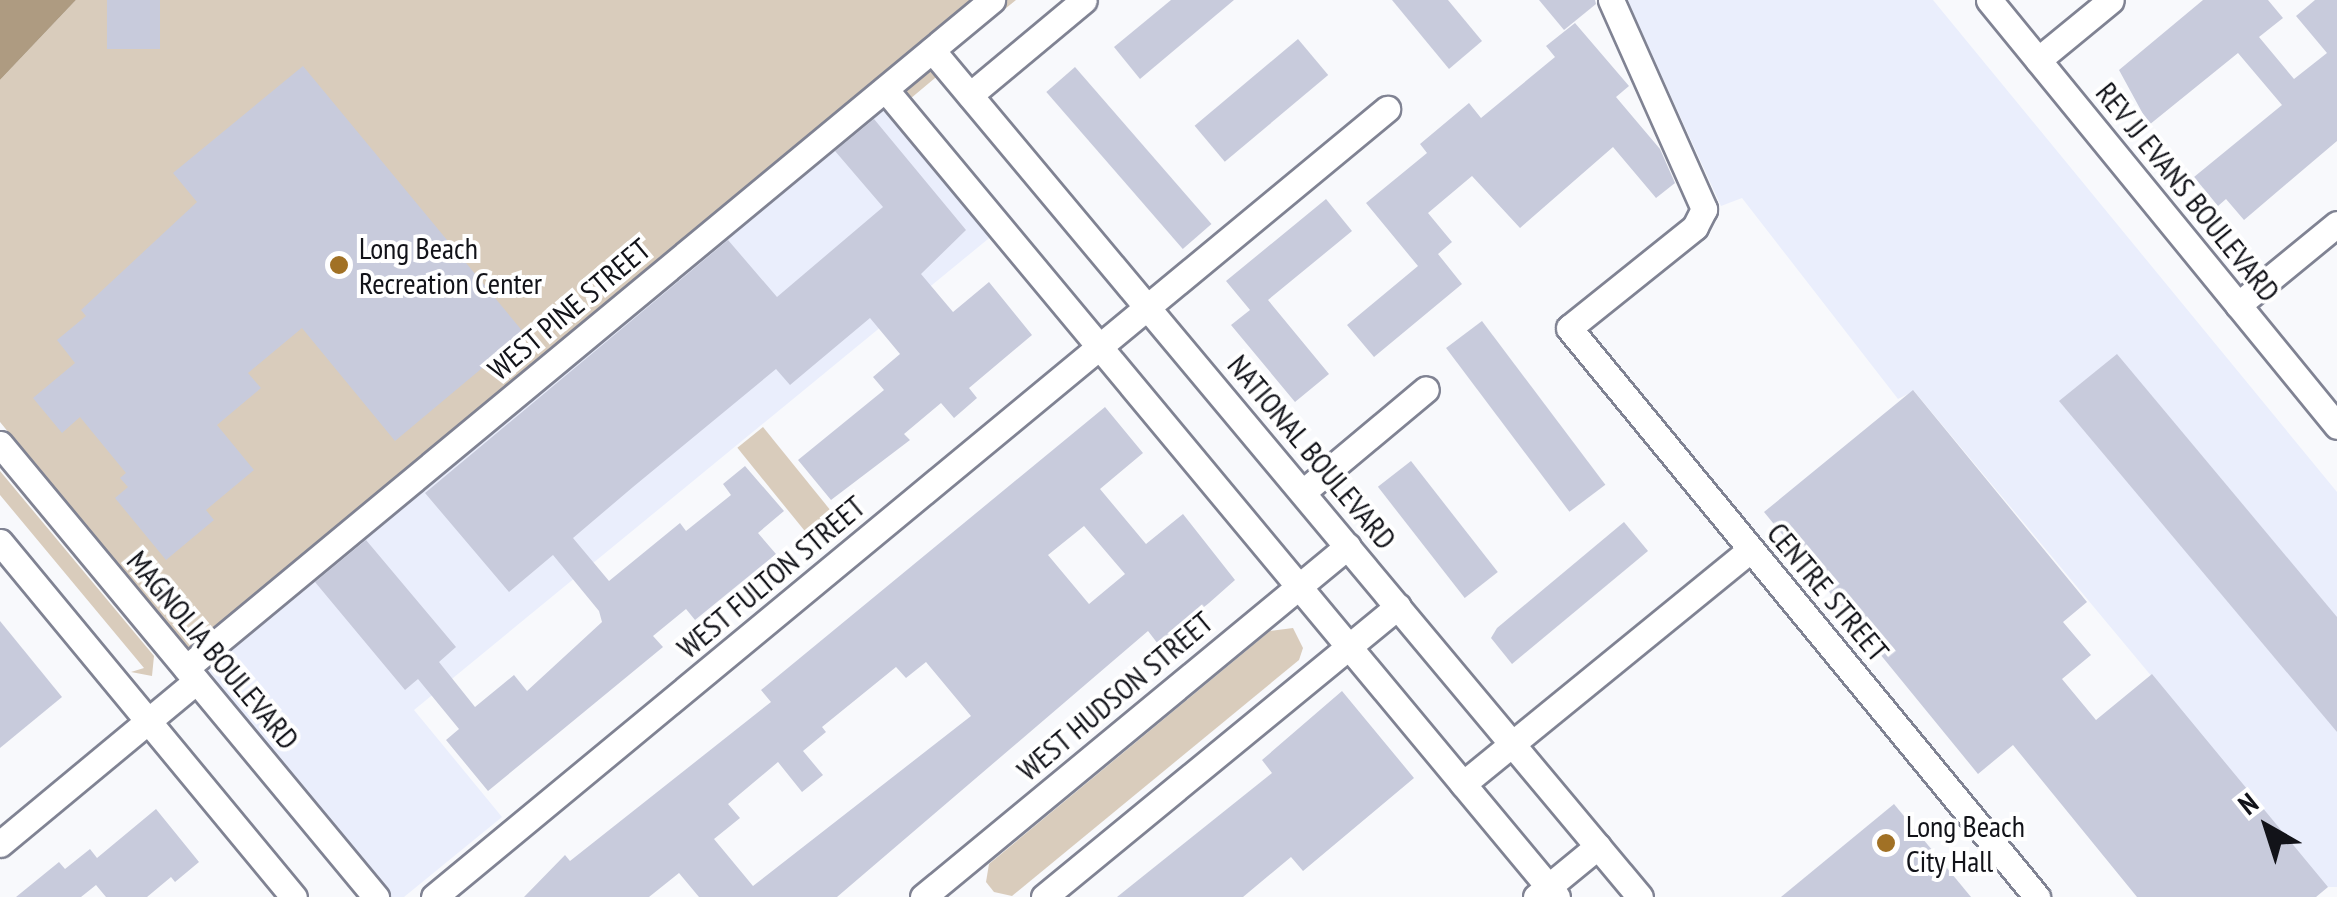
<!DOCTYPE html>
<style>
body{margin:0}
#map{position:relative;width:2337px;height:897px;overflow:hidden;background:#f8f9fc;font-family:"PT Sans Narrow",sans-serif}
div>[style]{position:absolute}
.built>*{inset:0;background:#eaeefc}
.green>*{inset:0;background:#d9ccbc;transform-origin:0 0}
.water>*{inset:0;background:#ae9b81}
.building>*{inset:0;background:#c8cbdc;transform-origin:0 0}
.roads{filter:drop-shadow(2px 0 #808393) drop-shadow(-2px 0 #808393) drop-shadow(0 2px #808393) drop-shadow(0 -2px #808393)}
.minor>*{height:25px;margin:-12.5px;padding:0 12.5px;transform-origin:12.5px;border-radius:12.5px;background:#fff}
.dots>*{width:28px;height:28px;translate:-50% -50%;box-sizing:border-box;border:5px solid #fff;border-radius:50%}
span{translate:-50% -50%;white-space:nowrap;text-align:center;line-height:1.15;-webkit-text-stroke:8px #fff;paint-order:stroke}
.street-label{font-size:30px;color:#121319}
.poi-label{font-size:30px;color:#121319}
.left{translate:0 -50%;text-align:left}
.north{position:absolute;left:2217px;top:777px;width:100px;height:100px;-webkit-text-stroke:8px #fff;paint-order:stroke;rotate:321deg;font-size:28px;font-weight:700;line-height:40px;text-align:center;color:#121319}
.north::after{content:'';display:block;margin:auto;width:35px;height:45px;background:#121319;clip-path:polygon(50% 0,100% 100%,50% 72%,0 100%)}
</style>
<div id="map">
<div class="built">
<div style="clip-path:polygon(1627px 0,1933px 0,2337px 492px,2337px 887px,2327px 887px,1914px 391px,1898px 399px,1742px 198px,1721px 206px)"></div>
<div style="clip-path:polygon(885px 93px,999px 230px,414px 710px,502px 817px,404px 897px,390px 897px,198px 663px)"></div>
</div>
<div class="green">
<div style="clip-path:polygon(76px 0,1016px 0,942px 60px,947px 68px,898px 109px,886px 94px,198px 663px,0 422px,0 80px)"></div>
<div style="left:763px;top:427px;width:122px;height:33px;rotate:51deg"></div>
<div style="clip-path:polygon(0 471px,154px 656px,152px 676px,131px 672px,144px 668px,0 495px)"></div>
<div style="clip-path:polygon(1293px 628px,1303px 648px,1299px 660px,1012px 896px,994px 892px,986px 882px,989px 864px,1270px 631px)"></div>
</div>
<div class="water">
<div style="clip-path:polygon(0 0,76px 0,0 80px)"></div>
</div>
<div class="building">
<div style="left:107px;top:0;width:53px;height:49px"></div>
<div style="clip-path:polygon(1171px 0,1234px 0,1140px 79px,1114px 47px)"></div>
<div style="clip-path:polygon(1392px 0,1448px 0,1482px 41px,1449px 69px)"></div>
<div style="clip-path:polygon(1539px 0,1595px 0,1596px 4px,1564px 30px)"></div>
<div style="clip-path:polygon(2203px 0,2268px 0,2283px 18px,2259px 37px,2294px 79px,2327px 53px,2296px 16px,2315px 0,2337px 0,2337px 141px,2244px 220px,2226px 199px,2218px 206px,2194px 177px,2282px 105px,2238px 53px,2149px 125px,2119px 70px)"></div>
<div style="clip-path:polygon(1575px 23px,1629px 86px,1616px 97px,1660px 149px,1675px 183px,1656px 198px,1613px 147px,1520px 228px,1472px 176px,1428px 213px,1452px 242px,1438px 254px,1462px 284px,1374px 357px,1347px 325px,1418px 266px,1366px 203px,1427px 153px,1420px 144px,1469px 103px,1481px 118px,1555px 57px,1546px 46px)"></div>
<div style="left:1298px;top:39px;width:47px;height:135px;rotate:50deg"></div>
<div style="clip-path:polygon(303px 66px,524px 333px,395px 441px,302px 328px,248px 373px,261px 388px,217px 425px,254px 470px,206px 510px,214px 520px,166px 560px,115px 498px,128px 487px,120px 478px,126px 473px,80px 417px,62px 433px,33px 398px,75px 363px,57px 340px,86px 316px,81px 310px,197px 202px,173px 173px)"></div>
<div style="left:1075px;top:67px;width:208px;height:38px;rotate:49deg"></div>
<div style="clip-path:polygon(874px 119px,966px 230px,921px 274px,953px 312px,989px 282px,1032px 335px,969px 388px,977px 398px,954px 418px,941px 403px,904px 434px,910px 440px,831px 500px,798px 460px,884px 390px,873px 377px,900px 354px,870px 318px,790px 385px,776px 369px,633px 487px,573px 538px,609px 581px,680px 523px,686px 531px,731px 495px,723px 484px,745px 466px,784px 511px,758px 533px,776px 554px,695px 620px,686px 609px,653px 636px,663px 647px,488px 791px,446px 740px,459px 729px,418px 679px,405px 690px,315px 582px,366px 540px,456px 647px,439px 662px,475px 707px,514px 675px,527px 691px,602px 622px,599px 611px,553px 555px,509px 592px,425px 493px,728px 240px,777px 297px,883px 207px,835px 151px)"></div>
<div style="clip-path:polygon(1326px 199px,1352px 231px,1268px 300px,1329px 374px,1295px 402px,1231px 325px,1250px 310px,1226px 281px)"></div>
<div style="left:1482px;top:321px;width:205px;height:45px;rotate:53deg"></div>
<div style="clip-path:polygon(2117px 354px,2337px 617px,2337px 732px,2059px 401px)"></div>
<div style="clip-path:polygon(1913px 390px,2087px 602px,2063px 622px,2091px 655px,2062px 679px,2096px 720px,2152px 674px,2328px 887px,2316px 897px,2137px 897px,2013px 745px,1978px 774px,1764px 512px)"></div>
<div style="clip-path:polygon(evenodd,1105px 407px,1143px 453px,1100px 489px,1146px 544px,1183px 514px,1235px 580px,1209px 603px,1158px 644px,1148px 631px,837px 897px,699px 897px,679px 873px,649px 897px,524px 897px,565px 855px,570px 861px,771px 702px,761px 690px,1105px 407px,1084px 526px,1125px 574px,1089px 604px,1048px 555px,1084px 526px,1105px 407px,926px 662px,971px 716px,753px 886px,714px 839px,740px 818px,728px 804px,778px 762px,802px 792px,823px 775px,803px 751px,826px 732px,822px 727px,896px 667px,906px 678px,926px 662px)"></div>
<div style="left:1411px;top:461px;width:141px;height:42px;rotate:52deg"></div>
<div style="clip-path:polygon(1624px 522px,1648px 551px,1512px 664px,1491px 638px,1497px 628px)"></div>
<div style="clip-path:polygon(0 621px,62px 697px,0 748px)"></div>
<div style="clip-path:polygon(1342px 691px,1414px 778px,1303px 871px,1291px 857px,1243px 897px,1117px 897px,1272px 773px,1262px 760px)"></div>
<div style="clip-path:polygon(1894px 804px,1971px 897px,1781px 897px)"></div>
<div style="clip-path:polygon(156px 809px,199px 862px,175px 882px,171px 877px,147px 897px,106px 897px,96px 885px,81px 897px,16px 897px,59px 862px,65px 869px,90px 849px,97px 858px)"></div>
</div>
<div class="roads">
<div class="minor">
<div style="left:1611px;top:0;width:229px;rotate:66deg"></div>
<div style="left:1704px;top:209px;width:20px;rotate:117deg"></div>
<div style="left:1695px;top:227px;width:161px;rotate:141.3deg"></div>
<div style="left:1569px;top:328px;width:737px;rotate:50.56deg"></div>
<div style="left:1989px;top:0;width:550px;rotate:50.75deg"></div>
<div style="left:932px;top:50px;width:1104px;rotate:50.11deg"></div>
<div style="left:2038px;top:60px;width:94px;rotate:-39.4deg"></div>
<div style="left:885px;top:89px;width:1051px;rotate:50.25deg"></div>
<div style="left:970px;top:95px;width:148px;rotate:-39.8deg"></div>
<div style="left:2238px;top:305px;width:128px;rotate:-39.3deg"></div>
<div style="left:0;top:444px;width:589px;rotate:50.31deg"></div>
<div style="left:1303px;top:492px;width:160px;rotate:-39.9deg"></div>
<div style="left:0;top:542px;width:461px;rotate:50.4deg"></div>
<div style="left:186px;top:668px;width:1047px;rotate:-39.65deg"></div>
<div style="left:1463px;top:784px;width:370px;rotate:-39.2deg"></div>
<div style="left:0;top:844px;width:255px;rotate:-39.7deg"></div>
<div style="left:434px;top:897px;width:1237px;rotate:-39.59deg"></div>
<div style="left:923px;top:897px;width:551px;rotate:-39.55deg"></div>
<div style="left:1044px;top:897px;width:458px;rotate:-39.4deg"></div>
<div style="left:1536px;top:897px;width:80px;rotate:-39.4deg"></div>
</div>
</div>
<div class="dots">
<div style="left:339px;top:265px;background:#a17125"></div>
<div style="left:1886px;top:843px;background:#a17125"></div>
</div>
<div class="street-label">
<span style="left:2188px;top:192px;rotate:51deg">REV JJ EVANS BOULEVARD</span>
<span style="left:569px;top:309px;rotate:-40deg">WEST PINE STREET</span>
<span style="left:1312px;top:452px;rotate:50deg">NATIONAL BOULEVARD</span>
<span style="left:771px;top:577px;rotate:-40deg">WEST FULTON STREET</span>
<span style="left:1828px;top:592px;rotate:50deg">CENTRE STREET</span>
<span style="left:213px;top:650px;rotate:50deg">MAGNOLIA BOULEVARD</span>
<span style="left:1115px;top:696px;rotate:-40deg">WEST HUDSON STREET</span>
</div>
<div class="poi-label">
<span class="left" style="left:359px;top:265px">Long Beach<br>Recreation Center</span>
<span class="left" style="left:1906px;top:843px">Long Beach<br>City Hall</span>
</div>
<div class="north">N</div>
</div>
